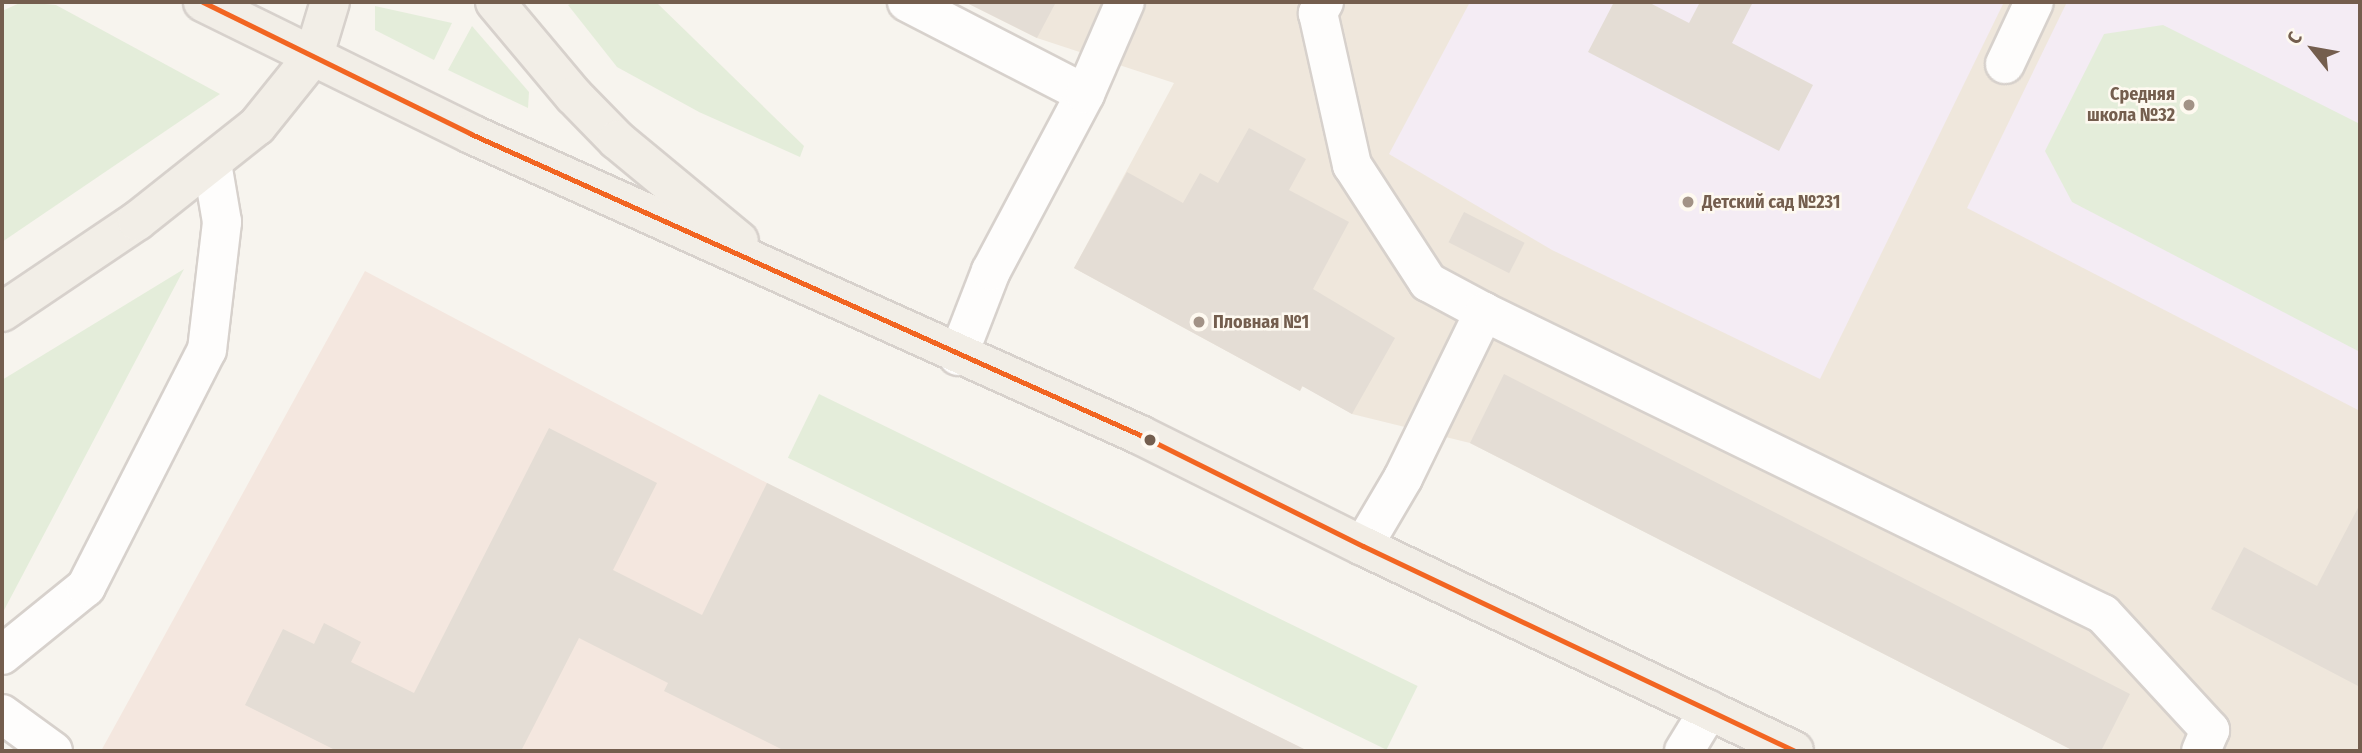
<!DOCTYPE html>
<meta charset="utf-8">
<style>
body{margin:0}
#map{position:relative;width:2362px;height:753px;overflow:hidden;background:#f7f4ee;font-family:"Fira Sans Condensed",sans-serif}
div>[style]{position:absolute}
.residential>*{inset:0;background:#efe7dc}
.commercial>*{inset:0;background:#f4e7df}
.education>*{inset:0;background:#f4ecf4}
.green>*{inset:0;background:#e4edda;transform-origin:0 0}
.building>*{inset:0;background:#e4ddd5;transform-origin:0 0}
.roads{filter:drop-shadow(2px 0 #d7d1cc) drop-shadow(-2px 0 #d7d1cc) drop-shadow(0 2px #d7d1cc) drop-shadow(0 -2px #d7d1cc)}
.minor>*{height:38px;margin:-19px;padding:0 19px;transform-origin:19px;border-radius:19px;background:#fefdfc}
.major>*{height:38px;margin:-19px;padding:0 19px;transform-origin:19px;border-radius:19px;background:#f2eee7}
.bus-1>*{height:5px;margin:-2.5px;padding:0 2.5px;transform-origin:2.5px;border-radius:2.5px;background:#f26522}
.dots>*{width:19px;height:19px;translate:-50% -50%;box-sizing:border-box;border:4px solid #fef9f0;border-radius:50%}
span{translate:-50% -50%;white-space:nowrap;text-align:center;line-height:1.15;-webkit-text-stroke:5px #fef9f0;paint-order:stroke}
.poi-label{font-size:18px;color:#745e4e;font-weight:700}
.right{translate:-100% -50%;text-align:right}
.left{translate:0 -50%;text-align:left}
.frame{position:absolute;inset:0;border:4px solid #745e4e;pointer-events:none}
.north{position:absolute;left:2278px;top:14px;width:70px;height:70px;-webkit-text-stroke:5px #fef9f0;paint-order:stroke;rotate:301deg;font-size:19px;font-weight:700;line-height:28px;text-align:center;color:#745e4e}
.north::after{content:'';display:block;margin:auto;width:24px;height:32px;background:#745e4e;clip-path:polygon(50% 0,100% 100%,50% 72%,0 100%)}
</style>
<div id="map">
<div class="residential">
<div style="clip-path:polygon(965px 2px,2360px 2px,2360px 751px,2074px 751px,1470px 443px,1352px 414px,1303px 386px,1300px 391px,1074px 268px,1174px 83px,1037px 38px)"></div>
</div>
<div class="commercial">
<div style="clip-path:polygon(365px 271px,767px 483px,1308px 751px,101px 751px)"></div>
</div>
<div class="education">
<div style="clip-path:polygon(1470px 2px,2004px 2px,1820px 379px,1552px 250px,1389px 154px)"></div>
<div style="clip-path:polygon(2067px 2px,2360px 2px,2360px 411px,1967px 208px)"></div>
</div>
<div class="green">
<div style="clip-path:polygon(22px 2px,56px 5px,220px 94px,2px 242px,2px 11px)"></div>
<div style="clip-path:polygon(575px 2px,656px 2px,804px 146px,800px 157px,699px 112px,617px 67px,568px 5px)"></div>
<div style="clip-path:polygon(375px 6px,452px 23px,434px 60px,375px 30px)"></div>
<div style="clip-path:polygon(2163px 25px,2360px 124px,2360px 352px,2072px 202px,2045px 151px,2104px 34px)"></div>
<div style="clip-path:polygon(472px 26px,529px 92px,528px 108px,448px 70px)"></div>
<div style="clip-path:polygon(184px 269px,2px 614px,2px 380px)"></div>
<div style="left:819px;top:394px;width:666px;height:71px;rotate:26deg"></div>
</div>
<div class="building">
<div style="clip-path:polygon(965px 2px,1056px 2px,1037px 38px)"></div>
<div style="clip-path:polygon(1614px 2px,1648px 2px,1689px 23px,1700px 2px,1753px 2px,1732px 43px,1813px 85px,1779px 151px,1588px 52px)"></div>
<div style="clip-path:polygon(1249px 128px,1306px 159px,1289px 190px,1349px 222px,1313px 289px,1395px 338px,1352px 414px,1302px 386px,1300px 391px,1074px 268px,1127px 172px,1183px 203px,1200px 173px,1218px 183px)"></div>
<div style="left:1464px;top:212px;width:68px;height:34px;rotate:27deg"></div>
<div style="clip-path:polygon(1504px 374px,2130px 694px,2101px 751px,2074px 751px,1470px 443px)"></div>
<div style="clip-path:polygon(549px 428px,657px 483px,613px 570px,702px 615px,767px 483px,1308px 751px,785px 751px,664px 691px,668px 683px,579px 638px,521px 751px,337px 751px,245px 705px,283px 629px,314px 644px,324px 623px,361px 642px,351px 662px,414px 693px)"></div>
<div style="clip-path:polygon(2360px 504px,2360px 687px,2211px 609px,2244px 547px,2317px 586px)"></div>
</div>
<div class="roads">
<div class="minor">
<div style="left:907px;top:2px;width:200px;rotate:27.3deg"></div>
<div style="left:1324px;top:2px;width:13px;rotate:119deg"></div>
<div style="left:1318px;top:13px;width:156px;rotate:77.4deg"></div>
<div style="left:1352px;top:165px;width:140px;rotate:57deg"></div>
<div style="left:1428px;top:282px;width:64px;rotate:28.2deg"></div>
<div style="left:2005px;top:64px;width:68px;rotate:-64.9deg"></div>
<div style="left:958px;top:356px;width:91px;rotate:-68.8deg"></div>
<div style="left:991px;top:271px;width:200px;rotate:-62deg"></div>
<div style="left:1085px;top:94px;width:100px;rotate:-66.5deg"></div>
<div style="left:1363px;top:546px;width:79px;rotate:-59.5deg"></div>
<div style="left:1403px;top:478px;width:185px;rotate:-64deg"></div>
<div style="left:1484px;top:312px;width:689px;rotate:26.01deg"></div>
<div style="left:2103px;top:614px;width:158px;rotate:47.3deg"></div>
<div style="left:2210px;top:730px;width:23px;rotate:113deg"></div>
<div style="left:2px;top:655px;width:108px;rotate:-39deg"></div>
<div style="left:86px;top:587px;width:266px;rotate:-63deg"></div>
<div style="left:207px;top:350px;width:129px;rotate:-83.3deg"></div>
<div style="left:222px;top:222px;width:60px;rotate:-99.6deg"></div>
<div style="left:2px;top:714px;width:63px;rotate:36deg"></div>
<div style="left:1684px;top:751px;width:48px;rotate:-58.6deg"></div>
</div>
<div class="major">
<div style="left:203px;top:2px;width:299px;rotate:26.2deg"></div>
<div style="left:471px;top:134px;width:734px;rotate:24.22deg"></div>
<div style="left:1140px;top:435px;width:249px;rotate:26.5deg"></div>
<div style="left:1363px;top:546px;width:477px;rotate:25.4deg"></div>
<div style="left:495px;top:2px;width:123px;rotate:50deg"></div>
<div style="left:574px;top:96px;width:62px;rotate:45.7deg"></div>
<div style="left:617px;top:140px;width:158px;rotate:39.6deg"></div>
<div style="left:2px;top:312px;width:163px;rotate:-34deg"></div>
<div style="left:137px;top:221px;width:153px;rotate:-38.4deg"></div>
<div style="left:257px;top:126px;width:91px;rotate:-51.2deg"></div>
<div style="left:314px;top:55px;width:55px;rotate:-73.2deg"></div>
</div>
</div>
<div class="bus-1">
<div style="left:203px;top:2px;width:299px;rotate:26.2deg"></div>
<div style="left:471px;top:134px;width:734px;rotate:24.22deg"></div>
<div style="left:1140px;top:435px;width:249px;rotate:26.5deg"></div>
<div style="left:1363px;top:546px;width:477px;rotate:25.4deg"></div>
</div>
<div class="dots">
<div style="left:2189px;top:105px;background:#a29286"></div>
<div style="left:1688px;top:202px;background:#a29286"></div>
<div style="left:1199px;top:322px;background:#a29286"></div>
<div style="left:1150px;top:440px;background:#745e4e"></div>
</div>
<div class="poi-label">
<span class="right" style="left:2175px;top:105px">Средняя<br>школа №32</span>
<span class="left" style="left:1702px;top:202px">Детский сад №231</span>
<span class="left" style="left:1213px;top:322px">Пловная №1</span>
</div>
<div class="frame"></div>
<div class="north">С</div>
</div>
